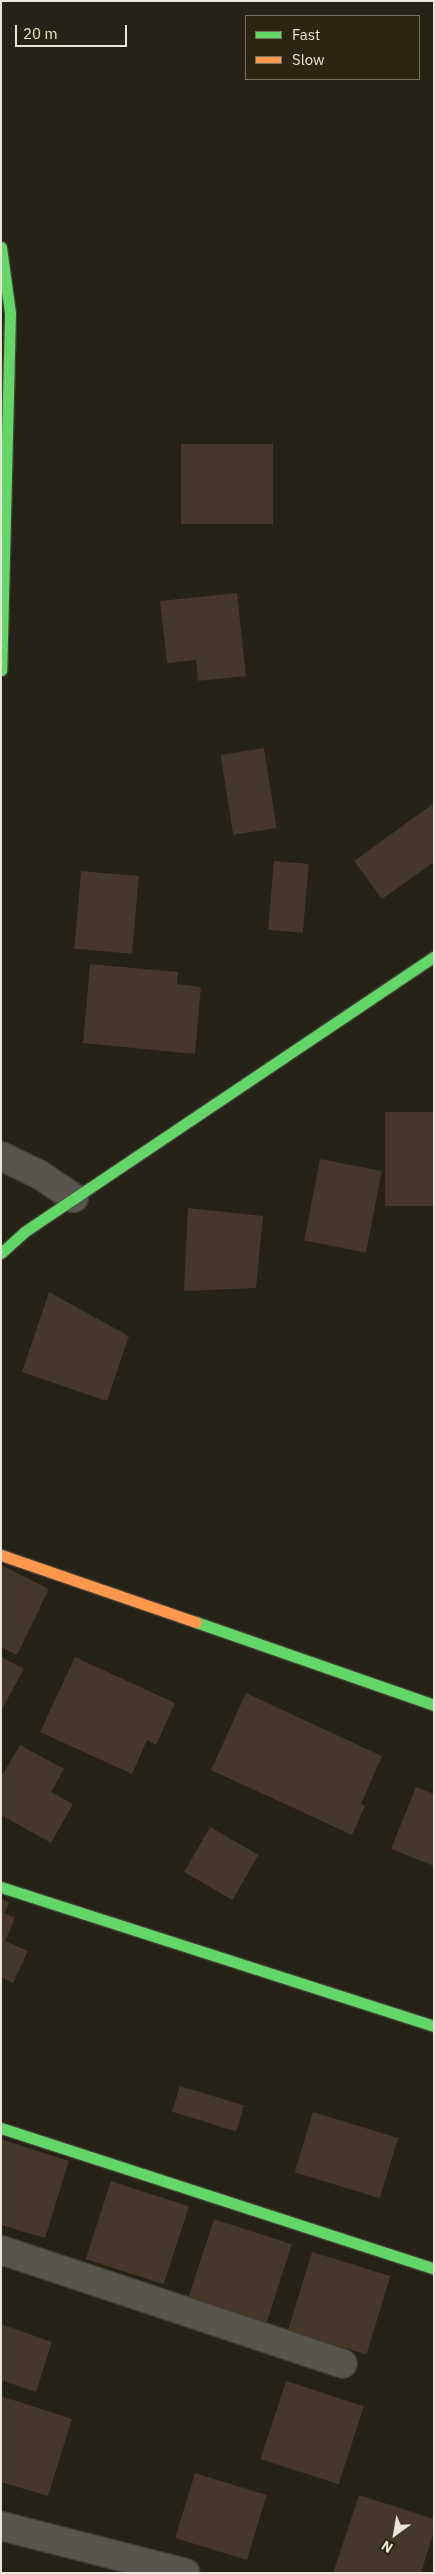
<!DOCTYPE html>
<style>
body{margin:0}
#map{position:relative;width:435px;height:2574px;overflow:hidden;background:#252216;font-family:"IBM Plex Sans",sans-serif}
div>[style]{position:absolute}
.building>*{inset:0;background:#453729;transform-origin:0 0}
.roads{filter:drop-shadow(1px 0 #423f36) drop-shadow(-1px 0 #423f36) drop-shadow(0 1px #423f36) drop-shadow(0 -1px #423f36)}
.street>*{height:28px;margin:-14px;padding:0 14px;transform-origin:14px;border-radius:14px;background:#58564c}
.fast>*{height:11px;margin:-5.5px;padding:0 5.5px;transform-origin:5.5px;border-radius:5.5px;background:#63d668}
.slow>*{height:11px;margin:-5.5px;padding:0 5.5px;transform-origin:5.5px;border-radius:5.5px;background:#ff974d}
span{translate:-50% -50%;white-space:nowrap;text-align:center;line-height:1.15;-webkit-text-stroke:4px #2b2610;paint-order:stroke}
.frame{position:absolute;inset:0;border:2px solid #e9e6d8;pointer-events:none}
.legend{position:absolute;left:245px;top:15px;width:175px;height:65px;box-sizing:border-box;background:#2b2610;border:1px solid #777360;margin:0;padding:6px 9px;list-style:none;font-size:15px;color:#e9e6d8}
.legend li{display:flex;align-items:center;gap:10px;height:25px}
.legend b{width:25px;border:1px solid #777360}
.north{position:absolute;left:370px;top:2509px;width:50px;height:50px;-webkit-text-stroke:4px #2b2610;paint-order:stroke;rotate:212deg;font-size:14px;font-weight:700;line-height:20px;text-align:center;color:#e9e6d8}
.north::after{content:'';display:block;margin:auto;width:18px;height:22px;background:#e9e6d8;clip-path:polygon(50% 0,100% 100%,50% 72%,0 100%)}
.scale{position:absolute;left:15px;top:25px;width:112px;height:22px;box-sizing:border-box;border:2px solid #e9e6d8;border-top:0;padding-left:6px;font-size:15px;line-height:18px;white-space:nowrap;color:#e9e6d8;-webkit-text-stroke:4px #2b2610;paint-order:stroke}
</style>
<div id="map">
<div class="building">
<div style="left:181px;top:444px;width:92px;height:80px"></div>
<div style="clip-path:polygon(237px 593px,246px 676px,198px 681px,196px 660px,167px 663px,160px 601px)"></div>
<div style="left:264px;top:748px;width:81px;height:44px;rotate:81deg"></div>
<div style="clip-path:polygon(434px 803px,434px 862px,382px 899px,354px 861px)"></div>
<div style="left:274px;top:861px;width:35px;height:69px;rotate:5deg"></div>
<div style="left:81px;top:871px;width:58px;height:78px;rotate:5deg"></div>
<div style="clip-path:polygon(90px 964px,178px 972px,177px 984px,201px 987px,195px 1054px,83px 1043px)"></div>
<div style="left:434px;top:1112px;width:94px;height:49px;rotate:90deg"></div>
<div style="left:320px;top:1159px;width:63px;height:83px;rotate:11deg"></div>
<div style="clip-path:polygon(188px 1208px,263px 1216px,256px 1288px,184px 1291px)"></div>
<div style="clip-path:polygon(49px 1292px,129px 1336px,107px 1401px,22px 1372px)"></div>
<div style="clip-path:polygon(1px 1565px,49px 1589px,17px 1655px,1px 1647px)"></div>
<div style="clip-path:polygon(1px 1657px,24px 1669px,1px 1711px)"></div>
<div style="clip-path:polygon(75px 1657px,175px 1703px,156px 1745px,147px 1740px,132px 1774px,40px 1732px)"></div>
<div style="clip-path:polygon(246px 1693px,382px 1756px,361px 1804px,365px 1806px,352px 1835px,211px 1770px)"></div>
<div style="clip-path:polygon(20px 1745px,64px 1769px,51px 1792px,73px 1804px,51px 1843px,1px 1815px,1px 1777px)"></div>
<div style="clip-path:polygon(416px 1787px,434px 1794px,434px 1866px,391px 1849px)"></div>
<div style="left:210px;top:1827px;width:56px;height:52px;rotate:30deg"></div>
<div style="clip-path:polygon(1px 1899px,9px 1902px,5px 1913px,15px 1918px,5px 1941px,28px 1951px,13px 1983px,1px 1977px)"></div>
<div style="left:180px;top:2086px;width:67px;height:27px;rotate:17deg"></div>
<div style="left:313px;top:2112px;width:89px;height:63px;rotate:17deg"></div>
<div style="clip-path:polygon(1px 2139px,69px 2161px,45px 2238px,1px 2225px)"></div>
<div style="left:111px;top:2181px;width:82px;height:82px;rotate:18deg"></div>
<div style="left:214px;top:2219px;width:82px;height:83px;rotate:18deg"></div>
<div style="left:312px;top:2252px;width:82px;height:82px;rotate:17deg"></div>
<div style="clip-path:polygon(1px 2324px,52px 2342px,36px 2392px,1px 2380px)"></div>
<div style="left:286px;top:2381px;width:82px;height:82px;rotate:18deg"></div>
<div style="clip-path:polygon(1px 2396px,72px 2419px,48px 2496px,1px 2482px)"></div>
<div style="left:195px;top:2473px;width:75px;height:68px;rotate:17deg"></div>
<div style="clip-path:polygon(359px 2495px,434px 2519px,434px 2531px,421px 2573px,333px 2573px)"></div>
</div>
<div class="roads">
<div class="street">
<div style="left:1px;top:1156px;width:43px;rotate:26deg"></div>
<div style="left:40px;top:1175px;width:41px;rotate:34.1deg"></div>
<div style="left:1px;top:2250px;width:360px;rotate:18.4deg"></div>
<div style="left:1px;top:2526px;width:190px;rotate:14.3deg"></div>
</div>
<div class="fast">
<div style="left:1px;top:247px;width:67px;rotate:82.2deg"></div>
<div style="left:10px;top:313px;width:357px;rotate:91.4deg"></div>
<div style="left:1px;top:1253px;width:31px;rotate:-42deg"></div>
<div style="left:24px;top:1232px;width:494px;rotate:-33.9deg"></div>
<div style="left:196px;top:1622px;width:252px;rotate:19.2deg"></div>
<div style="left:1px;top:1887px;width:455px;rotate:17.8deg"></div>
<div style="left:1px;top:2128px;width:455px;rotate:18deg"></div>
</div>
<div class="slow">
<div style="left:1px;top:1555px;width:206px;rotate:19deg"></div>
</div>
</div>
<div class="frame"></div>
<ul class="legend">
<li><b style="height:6px;background:#63d668"></b>Fast</li>
<li><b style="height:6px;background:#ff974d"></b>Slow</li>
</ul>
<div class="north">N</div>
<div class="scale">20 m</div>
</div>
